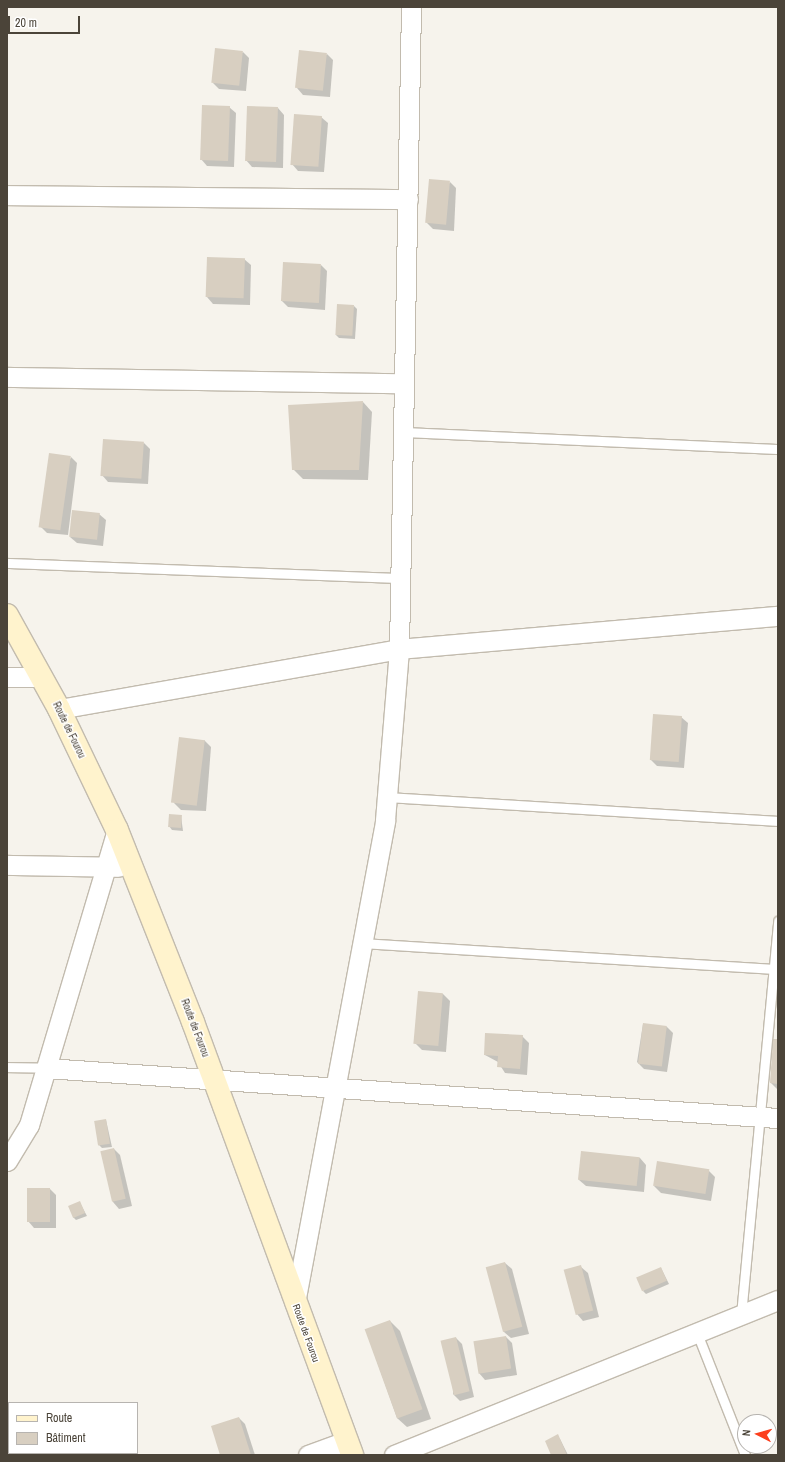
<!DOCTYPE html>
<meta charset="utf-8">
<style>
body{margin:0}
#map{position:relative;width:785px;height:1462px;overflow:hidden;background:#f6f3ec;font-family:"Archivo Narrow",sans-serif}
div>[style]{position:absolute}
.shadow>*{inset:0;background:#0003}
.building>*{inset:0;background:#d8cfc1;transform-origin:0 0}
.roads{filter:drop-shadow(1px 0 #c2bbae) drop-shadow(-1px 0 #c2bbae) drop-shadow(0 1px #c2bbae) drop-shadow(0 -1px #c2bbae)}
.lane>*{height:9px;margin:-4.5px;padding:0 4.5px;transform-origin:4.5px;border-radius:4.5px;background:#fff}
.street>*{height:19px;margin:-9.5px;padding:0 9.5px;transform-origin:9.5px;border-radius:9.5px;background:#fff}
.secondary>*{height:22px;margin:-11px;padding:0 11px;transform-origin:11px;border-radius:11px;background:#fff3cd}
span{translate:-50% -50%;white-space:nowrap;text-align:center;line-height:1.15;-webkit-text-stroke:3px #fff;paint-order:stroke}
.street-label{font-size:10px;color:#4b4439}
.frame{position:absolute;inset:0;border:8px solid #4b4439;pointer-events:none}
.legend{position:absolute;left:8px;top:1402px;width:130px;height:52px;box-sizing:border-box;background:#fff;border:1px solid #b7b4b0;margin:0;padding:5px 7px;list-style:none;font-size:12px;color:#4b4439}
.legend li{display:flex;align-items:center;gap:8px;height:20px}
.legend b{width:20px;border:1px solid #b7b4b0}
.north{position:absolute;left:737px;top:1414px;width:40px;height:40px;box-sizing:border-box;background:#fff;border:1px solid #b7b4b0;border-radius:50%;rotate:276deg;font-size:11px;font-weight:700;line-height:16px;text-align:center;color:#4b4439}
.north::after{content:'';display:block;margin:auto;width:14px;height:18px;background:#fc3f1d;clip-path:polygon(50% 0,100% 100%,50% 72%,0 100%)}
.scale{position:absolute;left:8px;top:16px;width:72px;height:18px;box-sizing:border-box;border:2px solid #4b4439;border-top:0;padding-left:5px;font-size:12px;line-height:14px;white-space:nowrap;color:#4b4439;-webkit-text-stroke:3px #fff;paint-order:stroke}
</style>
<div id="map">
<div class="shadow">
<div style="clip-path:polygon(243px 52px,249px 58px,246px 91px,219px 89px,213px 83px)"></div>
<div style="clip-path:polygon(327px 54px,333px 60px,330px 97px,303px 95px,297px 88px)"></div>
<div style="clip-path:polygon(229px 107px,236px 113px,234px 167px,207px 166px,201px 159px)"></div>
<div style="clip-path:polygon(278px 108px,284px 115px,283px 168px,252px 167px,246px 160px)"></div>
<div style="clip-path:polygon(321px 117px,328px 123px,324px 172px,298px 171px,292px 164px)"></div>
<div style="clip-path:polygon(450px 182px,456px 188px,454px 231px,433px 229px,427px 223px)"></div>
<div style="clip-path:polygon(208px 258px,244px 259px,251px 265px,250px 305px,213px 304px,207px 297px)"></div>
<div style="clip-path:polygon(321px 265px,327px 271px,325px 310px,288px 307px,282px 301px)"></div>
<div style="clip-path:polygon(354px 306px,357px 309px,355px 339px,339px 338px,336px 335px)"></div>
<div style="clip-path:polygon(363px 402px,372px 412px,368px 480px,303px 479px,293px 469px)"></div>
<div style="clip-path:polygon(144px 443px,150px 449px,148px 484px,108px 482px,102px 475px)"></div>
<div style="clip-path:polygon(71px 457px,77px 463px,68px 535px,47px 533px,40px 526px)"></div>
<div style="clip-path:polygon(99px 514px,106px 520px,103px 546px,77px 543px,70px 537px)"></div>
<div style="clip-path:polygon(681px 717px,688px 723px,684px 768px,657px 766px,650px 759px)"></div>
<div style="clip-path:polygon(204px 740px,211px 747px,206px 811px,181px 810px,174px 803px)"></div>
<div style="clip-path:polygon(181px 816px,183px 831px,172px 830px,169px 826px)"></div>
<div style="clip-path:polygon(419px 992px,443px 994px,450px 1001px,446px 1052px,422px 1050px,415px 1043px)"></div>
<div style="clip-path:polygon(643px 1024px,667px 1027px,673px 1033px,667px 1072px,644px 1069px,637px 1062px)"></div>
<div style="clip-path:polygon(522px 1036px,529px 1043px,527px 1075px,505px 1073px,498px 1062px,485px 1055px)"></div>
<div style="clip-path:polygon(778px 1040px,778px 1090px,771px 1083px)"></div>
<div style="clip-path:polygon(106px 1120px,112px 1147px,102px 1148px,99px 1145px)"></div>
<div style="clip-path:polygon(114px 1149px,120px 1155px,132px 1206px,119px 1209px,113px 1202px)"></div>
<div style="clip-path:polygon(582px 1152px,640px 1158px,646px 1165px,644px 1192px,586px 1186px,579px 1180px)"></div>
<div style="clip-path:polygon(708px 1170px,715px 1177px,711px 1201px,661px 1193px,654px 1186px)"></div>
<div style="clip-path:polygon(50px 1189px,56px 1195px,56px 1228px,34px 1228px,28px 1221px)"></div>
<div style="clip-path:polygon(80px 1203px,87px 1216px,76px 1220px,73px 1217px)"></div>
<div style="clip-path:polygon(505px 1263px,512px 1269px,529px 1334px,511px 1338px,504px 1332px,487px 1268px)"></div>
<div style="clip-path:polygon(581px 1267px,588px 1273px,599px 1317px,583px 1321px,577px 1314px)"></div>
<div style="clip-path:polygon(661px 1268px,669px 1284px,646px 1294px,643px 1291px)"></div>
<div style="clip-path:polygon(390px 1321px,400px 1331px,431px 1419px,407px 1427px,397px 1418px,366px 1330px)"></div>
<div style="clip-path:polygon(506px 1337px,512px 1343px,517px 1375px,485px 1380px,479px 1373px)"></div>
<div style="clip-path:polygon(456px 1338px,462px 1344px,474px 1397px,460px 1401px,453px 1394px)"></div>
<div style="clip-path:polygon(239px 1418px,245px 1424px,255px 1455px,221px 1455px)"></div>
<div style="clip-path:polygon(557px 1436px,560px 1439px,568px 1455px,552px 1455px)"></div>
</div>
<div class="building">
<div style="left:215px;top:48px;width:28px;height:35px;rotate:6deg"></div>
<div style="left:299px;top:50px;width:28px;height:38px;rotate:6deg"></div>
<div style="left:202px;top:105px;width:28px;height:55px;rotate:2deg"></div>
<div style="left:247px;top:106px;width:31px;height:55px;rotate:2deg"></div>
<div style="left:294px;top:114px;width:28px;height:51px;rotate:4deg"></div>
<div style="left:429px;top:179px;width:21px;height:44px;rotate:5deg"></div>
<div style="left:207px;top:257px;width:38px;height:40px;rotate:2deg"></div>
<div style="left:283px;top:262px;width:38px;height:39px;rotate:3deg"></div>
<div style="left:337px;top:304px;width:17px;height:31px;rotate:3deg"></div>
<div style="clip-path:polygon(363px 401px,359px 470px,292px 470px,288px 405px)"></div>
<div style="left:103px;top:439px;width:41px;height:37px;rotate:4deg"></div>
<div style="left:49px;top:453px;width:22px;height:75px;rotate:8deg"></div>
<div style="left:72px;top:510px;width:28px;height:27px;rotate:6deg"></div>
<div style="left:653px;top:714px;width:29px;height:46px;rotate:4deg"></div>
<div style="left:179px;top:737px;width:26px;height:66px;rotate:7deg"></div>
<div style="left:169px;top:814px;width:13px;height:13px;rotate:4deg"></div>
<div style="left:418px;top:991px;width:25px;height:53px;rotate:5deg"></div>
<div style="left:643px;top:1023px;width:24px;height:41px;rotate:7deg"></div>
<div style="clip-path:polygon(485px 1033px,523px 1035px,520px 1069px,497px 1067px,498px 1056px,484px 1055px)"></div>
<div style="clip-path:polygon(773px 1039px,778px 1039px,778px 1084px,770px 1083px)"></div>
<div style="left:106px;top:1119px;width:25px;height:12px;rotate:81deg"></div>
<div style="left:114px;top:1148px;width:52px;height:14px;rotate:77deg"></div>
<div style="left:581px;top:1151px;width:59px;height:29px;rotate:6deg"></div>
<div style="left:657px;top:1161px;width:53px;height:25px;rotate:9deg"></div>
<div style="left:27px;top:1188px;width:23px;height:34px"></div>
<div style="left:80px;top:1201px;width:13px;height:13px;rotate:67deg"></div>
<div style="left:505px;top:1262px;width:67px;height:20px;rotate:75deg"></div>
<div style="left:581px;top:1265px;width:47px;height:18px;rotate:75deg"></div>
<div style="left:661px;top:1267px;width:15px;height:27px;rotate:67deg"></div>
<div style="left:390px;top:1320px;width:95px;height:27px;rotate:70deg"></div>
<div style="left:506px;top:1336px;width:33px;height:33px;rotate:81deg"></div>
<div style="left:456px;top:1337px;width:56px;height:16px;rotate:76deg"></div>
<div style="clip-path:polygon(239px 1417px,251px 1455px,220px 1455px,211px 1426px)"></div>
<div style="clip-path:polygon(558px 1434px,567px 1455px,551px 1455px,545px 1441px)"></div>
<div style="clip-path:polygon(64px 1453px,76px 1453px,77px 1455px,59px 1455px)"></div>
<div style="left:88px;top:1453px;width:18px;height:2px"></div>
</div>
<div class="roads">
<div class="lane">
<div style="left:403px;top:432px;width:375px;rotate:2.6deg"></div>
<div style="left:7px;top:563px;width:393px;rotate:2.2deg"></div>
<div style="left:387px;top:797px;width:392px;rotate:3.5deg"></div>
<div style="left:362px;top:943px;width:417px;rotate:3.6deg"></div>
<div style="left:7px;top:1067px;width:39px;rotate:1deg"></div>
<div style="left:741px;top:1315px;width:396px;rotate:-84.6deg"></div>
<div style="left:697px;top:1333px;width:131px;rotate:68.5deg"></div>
</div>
<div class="street">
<div style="left:7px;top:195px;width:401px;rotate:0.6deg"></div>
<div style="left:7px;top:377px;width:397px;rotate:0.9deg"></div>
<div style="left:7px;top:677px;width:35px"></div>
<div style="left:59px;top:709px;width:345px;rotate:-10deg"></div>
<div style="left:399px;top:649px;width:380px;rotate:-5deg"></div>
<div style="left:7px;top:865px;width:111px;rotate:1deg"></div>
<div style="left:46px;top:1068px;width:734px;rotate:3.91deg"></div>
<div style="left:7px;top:1161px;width:42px;rotate:-58.6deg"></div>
<div style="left:29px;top:1125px;width:308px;rotate:-73.4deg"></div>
<div style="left:295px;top:1303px;width:491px;rotate:-79.4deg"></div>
<div style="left:385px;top:820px;width:172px;rotate:-85.3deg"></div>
<div style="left:399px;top:649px;width:642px;rotate:-88.93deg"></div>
<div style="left:308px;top:1455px;width:40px;rotate:-20.2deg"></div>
<div style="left:394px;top:1455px;width:414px;rotate:-22deg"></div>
</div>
<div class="secondary">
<div style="left:7px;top:615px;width:107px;rotate:61deg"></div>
<div style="left:59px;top:709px;width:134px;rotate:64.4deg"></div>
<div style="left:117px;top:830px;width:206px;rotate:68.4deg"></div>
<div style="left:193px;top:1022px;width:461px;rotate:69.8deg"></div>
</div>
</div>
<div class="street-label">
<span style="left:69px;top:730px;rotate:64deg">Route de Fourou</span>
<span style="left:195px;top:1028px;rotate:69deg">Route de Fourou</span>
<span style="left:306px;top:1333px;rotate:70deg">Route de Fourou</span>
</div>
<div class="frame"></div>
<ul class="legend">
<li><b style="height:5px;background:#fff3cd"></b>Route</li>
<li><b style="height:11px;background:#d8cfc1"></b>Bâtiment</li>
</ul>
<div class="north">N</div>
<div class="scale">20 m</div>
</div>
